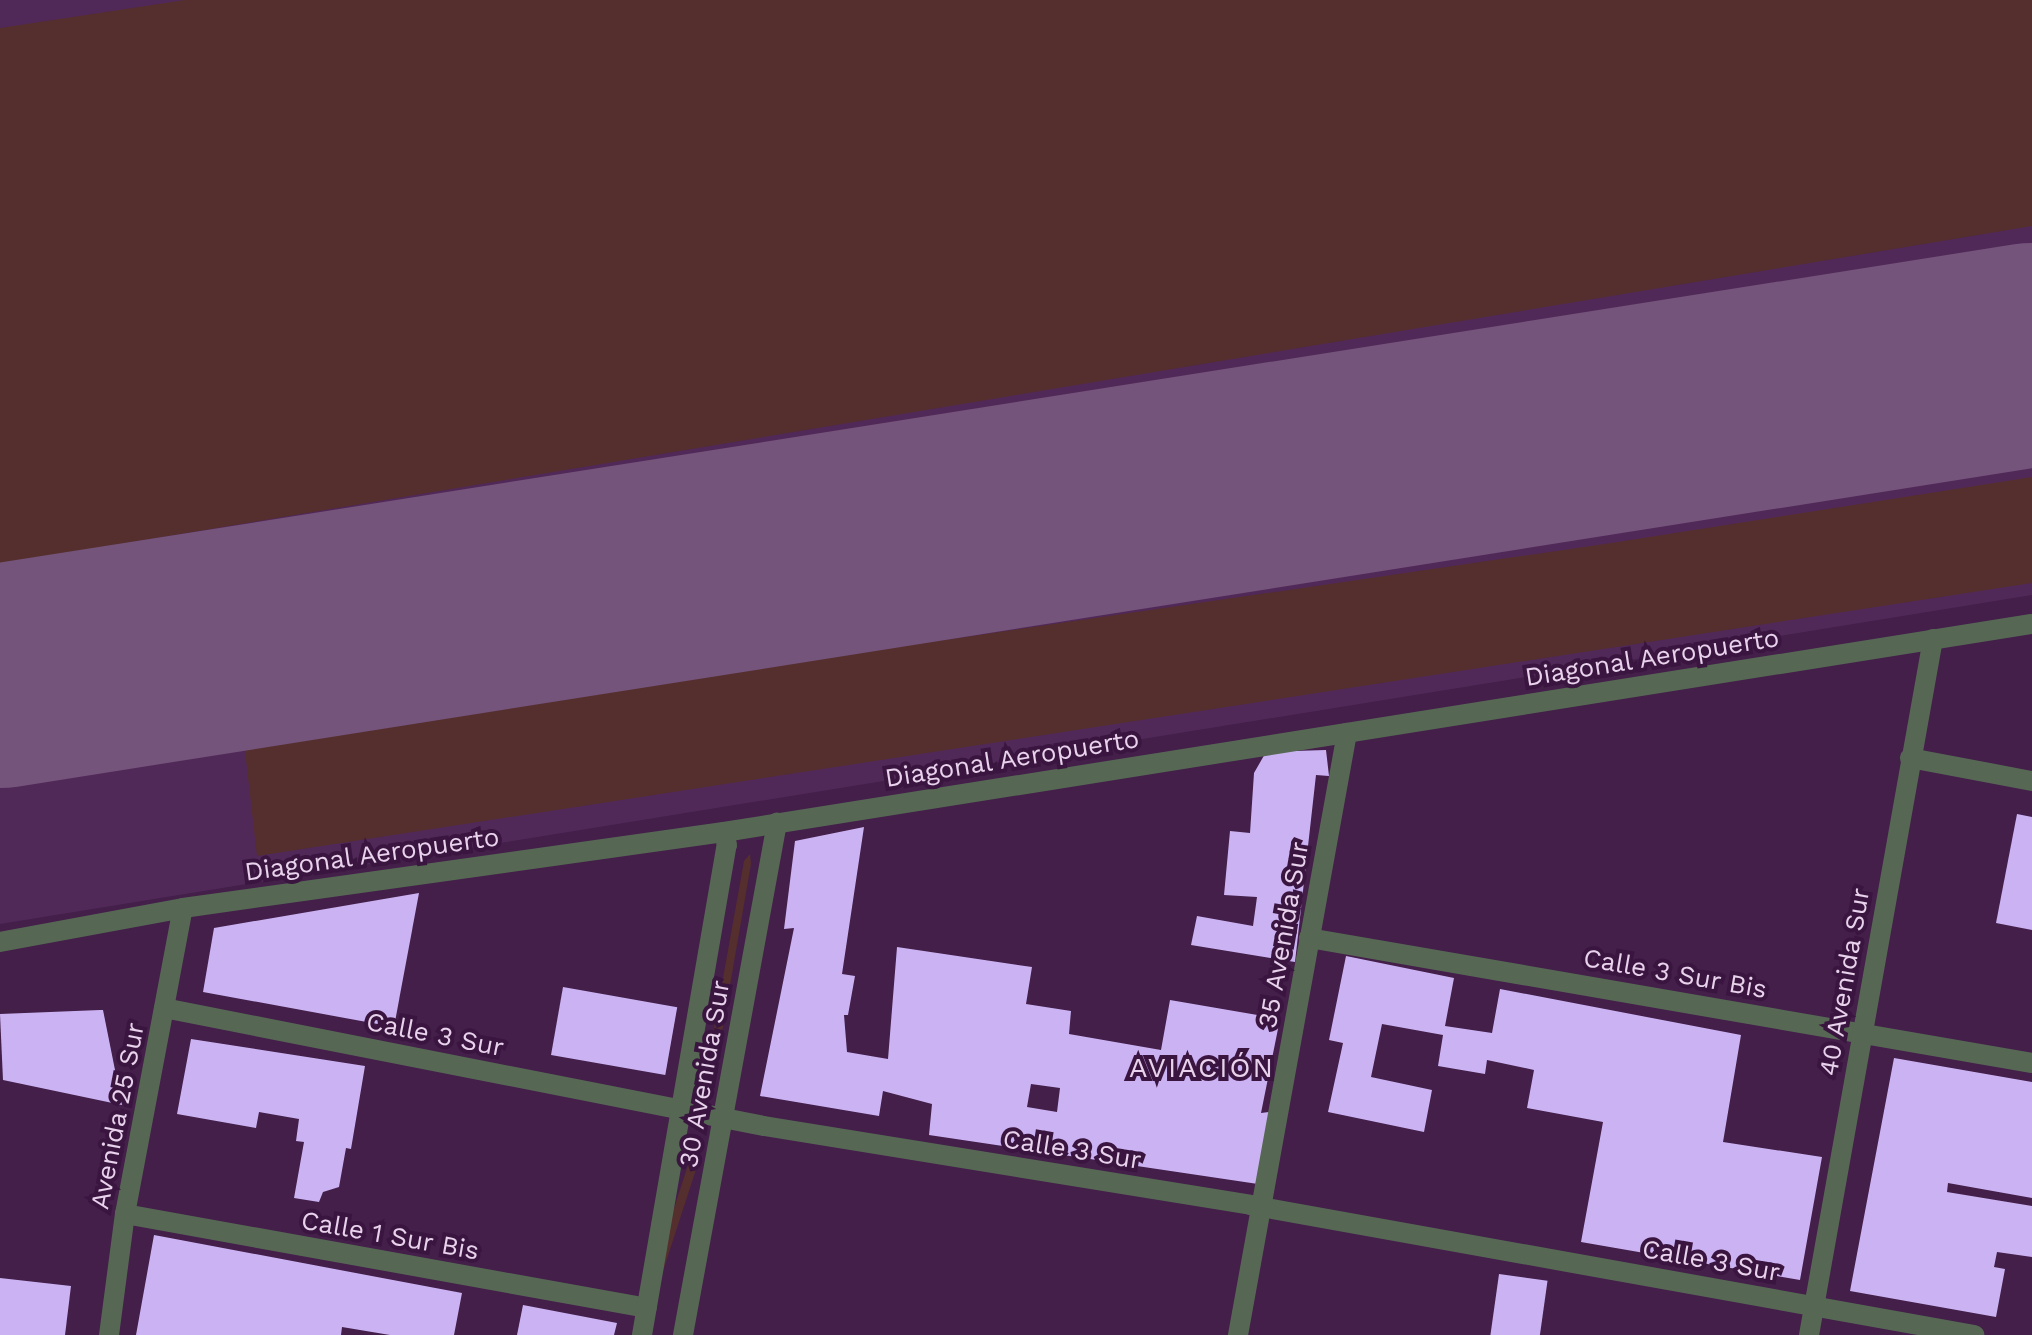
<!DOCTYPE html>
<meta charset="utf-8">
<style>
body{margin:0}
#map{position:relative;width:2032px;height:1335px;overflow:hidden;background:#431f4a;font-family:"Work Sans",sans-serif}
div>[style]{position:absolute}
.built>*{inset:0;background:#512959}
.green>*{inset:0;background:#552e2e;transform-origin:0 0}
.runway>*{height:224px;margin:-112px;padding:0 112px;transform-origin:112px;border-radius:112px;background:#74547a}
.building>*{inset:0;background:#cbb3f3;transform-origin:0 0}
.minor>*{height:20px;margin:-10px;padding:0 10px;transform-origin:10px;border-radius:10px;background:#566854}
.tertiary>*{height:20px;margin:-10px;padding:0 10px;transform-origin:10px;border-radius:10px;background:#566854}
span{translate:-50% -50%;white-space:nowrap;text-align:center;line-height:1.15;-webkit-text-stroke:8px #39153f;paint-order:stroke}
.street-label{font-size:26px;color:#e8d2ec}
.neighbourhood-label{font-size:28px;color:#e8d2ec;letter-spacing:2px}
</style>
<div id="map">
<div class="built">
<div style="clip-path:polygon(0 0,2032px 0,2032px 595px,0 924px)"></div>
</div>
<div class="green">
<div style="clip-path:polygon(185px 0,2032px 0,2032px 226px,0 564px,0 28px)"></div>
<div style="clip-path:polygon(2032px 477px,2032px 583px,257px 856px,244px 742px,1611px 543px)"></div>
<div style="clip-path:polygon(750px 854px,751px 864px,717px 1061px,713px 1067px,708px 1064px,709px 1056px,744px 861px)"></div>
<div style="left:689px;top:1162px;width:9px;height:176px;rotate:18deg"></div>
</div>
<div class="runway">
<div style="left:0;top:676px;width:2057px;rotate:-8.98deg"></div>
</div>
<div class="building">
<div style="clip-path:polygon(1326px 750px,1329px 776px,1316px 775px,1295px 962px,1191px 945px,1197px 916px,1253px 926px,1257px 897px,1224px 895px,1230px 831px,1250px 833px,1254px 773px,1266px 752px)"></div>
<div style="clip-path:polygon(2017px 814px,2032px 817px,2032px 930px,1996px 923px)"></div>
<div style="clip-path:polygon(evenodd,864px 827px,842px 974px,855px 976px,848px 1015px,844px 1015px,847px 1052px,888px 1059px,897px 947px,1032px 967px,1026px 1004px,1071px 1011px,1069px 1034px,1161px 1050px,1170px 1000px,1280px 1019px,1261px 1113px,1269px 1112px,1258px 1184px,929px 1135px,932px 1104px,883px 1091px,879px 1116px,760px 1096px,794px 928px,784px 929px,795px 841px,864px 827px,1031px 1084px,1060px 1088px,1057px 1112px,1027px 1107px,1031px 1084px)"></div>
<div style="clip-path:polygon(419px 893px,394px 1027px,203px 992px,214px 928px)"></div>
<div style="clip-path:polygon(1346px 956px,1454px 978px,1445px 1026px,1492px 1033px,1500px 989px,1741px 1035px,1723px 1142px,1822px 1157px,1800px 1280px,1581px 1242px,1603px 1122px,1527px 1108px,1534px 1070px,1487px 1060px,1485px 1074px,1438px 1066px,1443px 1035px,1382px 1024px,1371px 1077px,1432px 1090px,1424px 1132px,1328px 1112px,1343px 1043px,1329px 1040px)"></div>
<div style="left:563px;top:987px;width:116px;height:69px;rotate:10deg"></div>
<div style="clip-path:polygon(100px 1010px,103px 1010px,122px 1105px,3px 1080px,0 1014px)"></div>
<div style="clip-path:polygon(191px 1039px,365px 1066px,351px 1149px,346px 1148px,339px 1187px,323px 1192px,319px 1202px,294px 1198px,304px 1142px,296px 1141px,299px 1119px,259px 1112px,256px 1128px,177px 1114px)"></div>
<div style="clip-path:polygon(1894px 1058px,2032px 1082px,2032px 1198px,1948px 1183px,1947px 1192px,2032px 1206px,2032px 1257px,1997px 1252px,1994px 1267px,2005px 1269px,1996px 1317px,1850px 1291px)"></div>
<div style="clip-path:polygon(154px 1235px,462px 1293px,454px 1335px,390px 1335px,342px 1327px,341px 1335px,136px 1335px)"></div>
<div style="left:1499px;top:1274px;width:49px;height:62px;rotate:8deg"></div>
<div style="clip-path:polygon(0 1278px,71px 1286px,65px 1335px,0 1335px)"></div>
<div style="clip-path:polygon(523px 1305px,617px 1323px,614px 1335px,517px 1335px)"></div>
</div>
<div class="minor">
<div style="left:1910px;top:758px;width:124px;rotate:10.7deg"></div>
<div style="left:1309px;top:938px;width:734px;rotate:9.81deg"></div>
<div style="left:0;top:942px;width:186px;rotate:-10.5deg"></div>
<div style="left:183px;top:908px;width:546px;rotate:-8deg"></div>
<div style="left:164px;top:1008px;width:611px;rotate:11.13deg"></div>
<div style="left:764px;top:1126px;width:492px;rotate:9.2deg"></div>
<div style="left:1250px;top:1205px;width:736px;rotate:10.18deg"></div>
<div style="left:125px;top:1214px;width:530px;rotate:10.21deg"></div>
<div style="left:109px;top:1335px;width:122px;rotate:-82.5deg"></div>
<div style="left:125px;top:1214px;width:311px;rotate:-79.3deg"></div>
<div style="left:1238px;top:1335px;width:612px;rotate:-79.74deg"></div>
<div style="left:1809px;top:1335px;width:707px;rotate:-79.9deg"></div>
</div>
<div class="tertiary">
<div style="left:642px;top:1335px;width:497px;rotate:-80.2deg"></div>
<div style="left:727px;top:845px;width:13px;rotate:-103deg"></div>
<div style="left:724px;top:832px;width:1324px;rotate:-9.04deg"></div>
<div style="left:683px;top:1335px;width:521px;rotate:-79.6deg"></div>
</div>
<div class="street-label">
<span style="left:1652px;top:658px;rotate:-9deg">Diagonal Aeropuerto</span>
<span style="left:1012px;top:759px;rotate:-9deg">Diagonal Aeropuerto</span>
<span style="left:372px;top:855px;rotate:-8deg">Diagonal Aeropuerto</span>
<span style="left:1284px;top:935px;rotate:-80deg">35 Avenida Sur</span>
<span style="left:1675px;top:974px;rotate:10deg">Calle 3 Sur Bis</span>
<span style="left:1845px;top:982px;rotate:-80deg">40 Avenida Sur</span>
<span style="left:435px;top:1035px;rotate:11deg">Calle 3 Sur</span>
<span style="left:705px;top:1074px;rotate:-80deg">30 Avenida Sur</span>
<span style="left:118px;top:1116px;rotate:-79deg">Avenida 25 Sur</span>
<span style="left:1072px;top:1150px;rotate:9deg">Calle 3 Sur</span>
<span style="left:390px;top:1236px;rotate:10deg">Calle 1 Sur Bis</span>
<span style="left:1711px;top:1261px;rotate:10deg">Calle 3 Sur</span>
</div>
<div class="neighbourhood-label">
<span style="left:1202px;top:1068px">AVIACIÓN</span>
</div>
</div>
